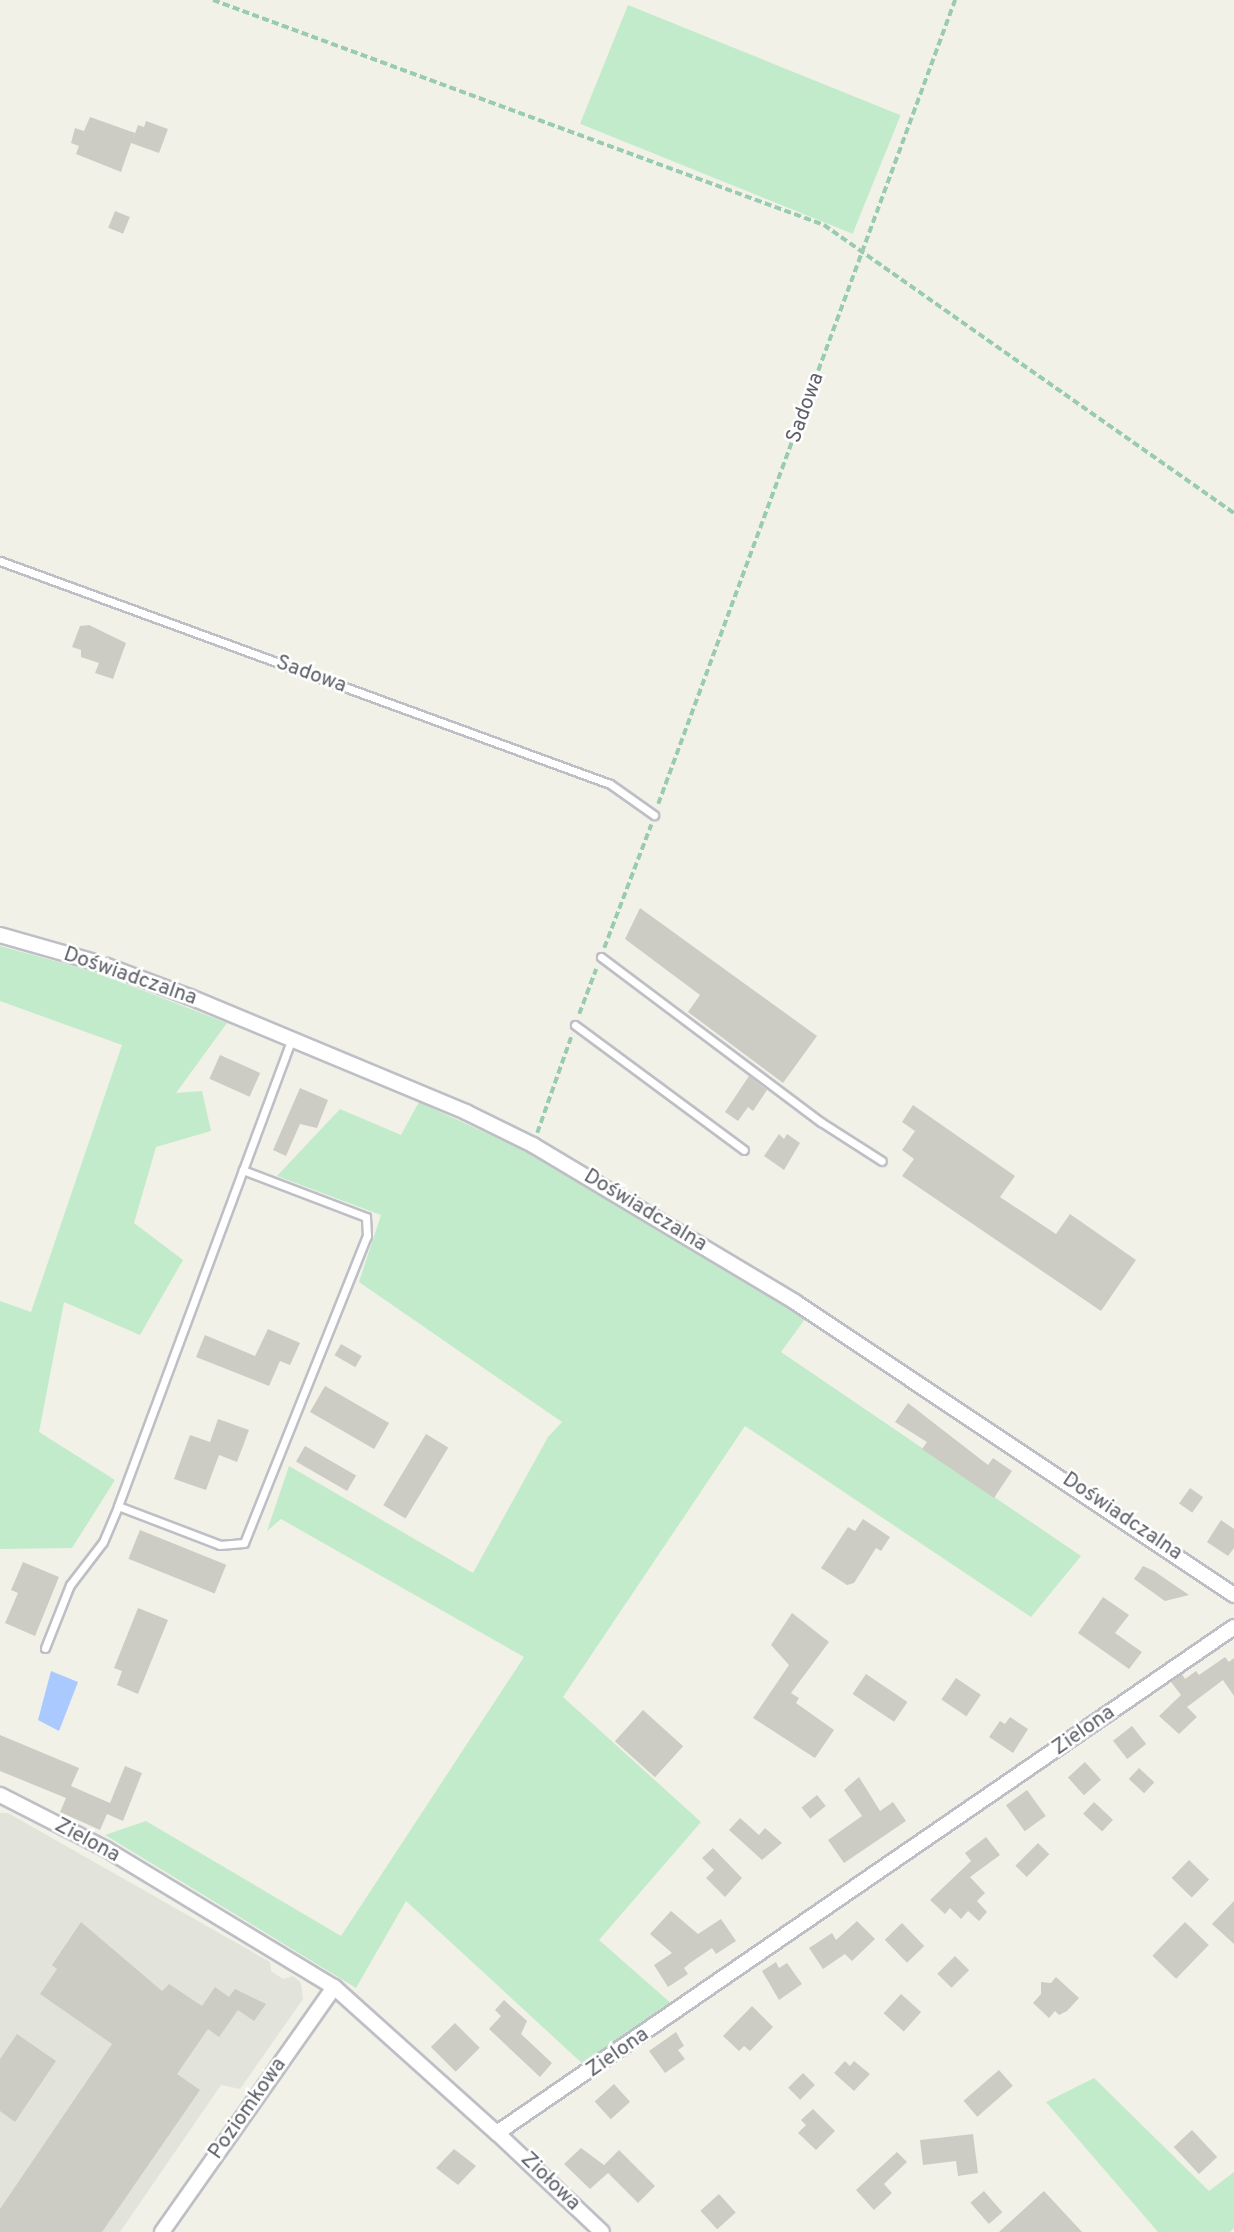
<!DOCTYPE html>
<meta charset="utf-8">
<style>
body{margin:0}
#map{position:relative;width:1234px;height:2232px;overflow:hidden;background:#f2f1e7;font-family:Overpass,sans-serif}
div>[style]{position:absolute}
.industrial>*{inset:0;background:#e2e3db}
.green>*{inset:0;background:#c1ebca;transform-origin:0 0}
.water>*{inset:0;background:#a9c9ff}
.building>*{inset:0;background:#cdccc4;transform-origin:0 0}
.path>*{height:3.5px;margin-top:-1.75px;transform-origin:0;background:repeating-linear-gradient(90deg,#98cbb0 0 7px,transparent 0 10.5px)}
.roads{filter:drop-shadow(2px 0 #bebfc6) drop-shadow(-2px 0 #bebfc6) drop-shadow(0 2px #bebfc6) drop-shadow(0 -2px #bebfc6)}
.service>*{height:7px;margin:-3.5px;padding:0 3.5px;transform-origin:3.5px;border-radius:3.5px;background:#fff}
.minor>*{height:14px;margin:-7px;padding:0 7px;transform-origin:7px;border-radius:7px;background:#fff}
span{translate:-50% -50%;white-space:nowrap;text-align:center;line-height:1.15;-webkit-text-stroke:5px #fff;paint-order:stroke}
.street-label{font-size:21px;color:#5e6169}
</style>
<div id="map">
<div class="industrial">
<div style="clip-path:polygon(0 1813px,8px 1813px,270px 1962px,271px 1971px,283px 1979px,293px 1976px,301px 1983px,303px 1999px,240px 2089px,221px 2085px,120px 2232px,0 2232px)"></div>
</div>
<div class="green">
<div style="left:628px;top:5px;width:294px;height:128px;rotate:22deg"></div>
<div style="clip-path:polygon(0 946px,95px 972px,227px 1023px,176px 1093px,202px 1091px,211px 1131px,156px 1147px,134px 1223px,183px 1260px,140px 1335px,64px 1302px,39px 1432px,115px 1480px,72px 1548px,0 1549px,0 1301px,31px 1312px,122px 1045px,0 1001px)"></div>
<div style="clip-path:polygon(419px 1102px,523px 1150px,805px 1319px,781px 1352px,1081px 1556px,1031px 1617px,745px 1426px,563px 1697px,701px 1822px,599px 1940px,673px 2005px,585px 2066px,406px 1901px,356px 1988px,105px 1835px,146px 1821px,341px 1936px,524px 1657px,281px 1519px,267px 1531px,289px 1466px,473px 1573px,548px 1437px,562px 1422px,359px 1282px,381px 1215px,277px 1176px,340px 1109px,401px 1135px)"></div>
<div style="clip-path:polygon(1094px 2078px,1209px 2191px,1234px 2172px,1234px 2228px,1230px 2232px,1158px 2232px,1046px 2102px)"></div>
</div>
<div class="water">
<div style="clip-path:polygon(51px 1671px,78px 1682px,59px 1731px,38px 1720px)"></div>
</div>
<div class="building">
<div style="clip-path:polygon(90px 117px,135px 133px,132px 142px,138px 125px,144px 127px,146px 121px,168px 129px,159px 153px,131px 143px,121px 172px,76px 154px,79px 146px,71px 143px,75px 128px,84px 131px)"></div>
<div style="left:115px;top:211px;width:16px;height:18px;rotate:22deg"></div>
<div style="clip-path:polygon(89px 625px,126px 643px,113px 679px,95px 673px,99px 663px,81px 657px,81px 650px,72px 647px,80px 626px)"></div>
<div style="clip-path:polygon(640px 908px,817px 1036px,783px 1083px,688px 1012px,700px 995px,625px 939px)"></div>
<div style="left:220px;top:1055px;width:44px;height:26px;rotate:24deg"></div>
<div style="clip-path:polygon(749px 1076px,767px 1090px,753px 1111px,748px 1107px,738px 1121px,725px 1112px)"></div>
<div style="clip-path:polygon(300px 1088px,328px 1100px,317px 1128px,300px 1124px,286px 1156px,273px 1150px)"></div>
<div style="clip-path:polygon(913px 1105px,1015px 1176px,1000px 1197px,1056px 1234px,1070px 1214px,1136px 1260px,1101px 1311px,902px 1176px,914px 1159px,902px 1150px,915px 1131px,902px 1122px)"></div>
<div style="clip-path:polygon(779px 1134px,784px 1139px,787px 1134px,800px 1143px,784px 1170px,764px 1156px)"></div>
<div style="clip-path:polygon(268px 1329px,300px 1343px,290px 1365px,280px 1361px,269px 1386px,196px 1357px,205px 1335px,255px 1356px)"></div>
<div style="left:341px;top:1344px;width:24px;height:13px;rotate:30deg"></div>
<div style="left:325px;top:1386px;width:74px;height:30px;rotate:30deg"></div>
<div style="clip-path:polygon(908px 1403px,988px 1465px,993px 1458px,1012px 1471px,994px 1498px,922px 1449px,927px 1442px,895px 1422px)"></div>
<div style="clip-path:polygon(218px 1419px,249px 1430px,237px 1462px,219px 1455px,206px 1490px,174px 1479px,190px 1435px,210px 1442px)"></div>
<div style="left:426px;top:1434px;width:26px;height:83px;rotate:31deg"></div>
<div style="left:305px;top:1446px;width:59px;height:18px;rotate:30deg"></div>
<div style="left:1190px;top:1488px;width:16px;height:19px;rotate:35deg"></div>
<div style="clip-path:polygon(863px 1519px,890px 1537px,881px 1551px,876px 1548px,854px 1583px,847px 1585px,821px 1568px,848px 1527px,855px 1531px)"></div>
<div style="clip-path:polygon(1221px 1520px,1234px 1529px,1234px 1548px,1228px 1556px,1207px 1542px)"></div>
<div style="left:140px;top:1530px;width:93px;height:31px;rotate:22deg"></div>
<div style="clip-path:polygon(23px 1562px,59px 1577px,35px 1636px,5px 1623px,18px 1593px,11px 1590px)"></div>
<div style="clip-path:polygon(1143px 1566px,1154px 1571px,1189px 1595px,1165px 1601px,1134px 1579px)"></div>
<div style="clip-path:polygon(1103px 1597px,1129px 1615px,1115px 1633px,1142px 1652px,1129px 1669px,1078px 1633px)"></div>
<div style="clip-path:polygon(138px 1608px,168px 1620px,138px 1694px,117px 1685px,122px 1671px,114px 1668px)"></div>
<div style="clip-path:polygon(792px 1613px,829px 1642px,791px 1693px,799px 1698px,796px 1703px,834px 1730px,815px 1758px,753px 1718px,789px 1665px,771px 1645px)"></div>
<div style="clip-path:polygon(1225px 1657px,1229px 1662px,1234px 1658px,1234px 1696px,1223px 1680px,1187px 1707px,1197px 1717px,1179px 1734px,1159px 1716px,1181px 1695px,1171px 1682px,1182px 1674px,1185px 1679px,1196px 1671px,1199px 1675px)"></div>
<div style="left:866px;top:1674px;width:50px;height:24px;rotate:34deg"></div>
<div style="left:956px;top:1678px;width:30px;height:26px;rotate:34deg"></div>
<div style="left:643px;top:1710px;width:54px;height:42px;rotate:42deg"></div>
<div style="clip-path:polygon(1010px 1717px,1028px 1729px,1013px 1753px,989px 1737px,1000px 1721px,1005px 1724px)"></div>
<div style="left:1132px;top:1726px;width:23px;height:24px;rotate:52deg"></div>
<div style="clip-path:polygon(0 1735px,79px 1768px,71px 1786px,110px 1803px,125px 1766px,142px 1773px,123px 1821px,107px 1814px,100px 1830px,60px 1812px,66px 1798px,0 1771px)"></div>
<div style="left:1085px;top:1762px;width:24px;height:23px;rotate:48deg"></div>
<div style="left:1139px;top:1768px;width:21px;height:15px;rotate:43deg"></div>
<div style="clip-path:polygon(859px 1777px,880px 1811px,893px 1802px,906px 1821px,844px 1863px,828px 1840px,862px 1816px,844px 1790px)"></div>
<div style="left:1027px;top:1790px;width:32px;height:26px;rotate:54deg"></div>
<div style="left:817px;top:1795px;width:14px;height:20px;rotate:51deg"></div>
<div style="left:1094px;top:1802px;width:26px;height:16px;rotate:43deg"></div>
<div style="clip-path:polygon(740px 1818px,759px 1835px,765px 1828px,782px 1843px,762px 1860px,729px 1830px)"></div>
<div style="clip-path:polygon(986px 1837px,1000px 1855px,970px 1877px,985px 1893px,977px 1901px,987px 1912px,979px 1921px,968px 1911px,961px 1919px,950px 1908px,945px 1914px,930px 1900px,971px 1861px,965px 1853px)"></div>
<div style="left:1038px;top:1843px;width:16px;height:32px;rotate:45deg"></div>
<div style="clip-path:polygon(713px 1848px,742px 1878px,725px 1897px,706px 1878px,714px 1870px,702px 1858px)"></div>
<div style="left:1189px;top:1860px;width:28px;height:25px;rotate:44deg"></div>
<div style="clip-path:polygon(1234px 1901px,1234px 1944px,1212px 1924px)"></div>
<div style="clip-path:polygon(671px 1911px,698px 1934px,721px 1919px,736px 1941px,716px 1954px,712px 1948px,690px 1963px,684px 1968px,688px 1974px,668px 1987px,654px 1965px,672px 1953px,650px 1934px)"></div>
<div style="clip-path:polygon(857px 1921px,875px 1939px,852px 1961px,845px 1954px,823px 1969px,809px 1948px,832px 1933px,836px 1940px)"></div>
<div style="clip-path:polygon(81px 1922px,162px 1991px,169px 1984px,202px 2006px,215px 1987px,229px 1997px,235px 1989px,266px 2004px,254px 2021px,238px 2010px,219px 2037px,208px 2029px,177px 2074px,200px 2090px,102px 2232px,0 2232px,0 2209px,112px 2044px,40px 1994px,57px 1969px,52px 1965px)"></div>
<div style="left:1185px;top:1922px;width:33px;height:47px;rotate:44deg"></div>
<div style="left:902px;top:1923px;width:32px;height:24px;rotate:46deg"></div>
<div style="left:955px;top:1956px;width:20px;height:25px;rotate:45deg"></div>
<div style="clip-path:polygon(776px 1962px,779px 1968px,787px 1963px,802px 1984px,779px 2000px,762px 1971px)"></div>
<div style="clip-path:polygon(1056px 1977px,1079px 1998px,1067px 2011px,1059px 2015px,1055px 2011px,1049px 2018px,1033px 2003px,1041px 1994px,1041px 1982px,1051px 1983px)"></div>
<div style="left:901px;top:1994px;width:27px;height:26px;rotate:42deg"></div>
<div style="clip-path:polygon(504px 2000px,527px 2021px,521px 2034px,552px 2063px,540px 2077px,489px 2029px,501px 2016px,495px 2010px)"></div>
<div style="clip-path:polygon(752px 2006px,773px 2027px,750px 2051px,744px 2046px,739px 2051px,723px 2036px)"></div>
<div style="left:455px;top:2023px;width:35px;height:34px;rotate:45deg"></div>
<div style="clip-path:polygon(676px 2032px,684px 2046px,678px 2050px,685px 2059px,665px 2073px,649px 2051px)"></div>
<div style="clip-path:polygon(17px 2034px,56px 2061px,15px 2122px,0 2111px,0 2059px)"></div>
<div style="clip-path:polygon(845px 2061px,850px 2066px,854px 2061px,870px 2074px,854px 2091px,834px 2073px)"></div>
<div style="left:999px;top:2070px;width:21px;height:47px;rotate:49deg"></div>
<div style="left:803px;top:2073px;width:17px;height:21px;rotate:45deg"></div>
<div style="left:614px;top:2084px;width:24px;height:26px;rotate:48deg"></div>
<div style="clip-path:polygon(813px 2109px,835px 2131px,816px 2150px,798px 2133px,806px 2125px,801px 2120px)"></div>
<div style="left:1192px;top:2130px;width:37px;height:25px;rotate:47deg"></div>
<div style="clip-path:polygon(973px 2134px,978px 2173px,958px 2176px,956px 2161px,923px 2165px,920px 2140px)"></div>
<div style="clip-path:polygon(581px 2148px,604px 2165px,619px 2150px,655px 2186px,638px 2203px,608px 2173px,590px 2189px,564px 2164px)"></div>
<div style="clip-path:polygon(454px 2149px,476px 2166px,458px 2185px,436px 2168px)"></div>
<div style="clip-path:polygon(897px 2152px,907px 2162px,884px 2184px,892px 2193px,874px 2210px,856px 2190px)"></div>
<div style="left:984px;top:2191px;width:28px;height:18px;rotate:49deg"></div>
<div style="clip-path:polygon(1044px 2191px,1082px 2232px,999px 2232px)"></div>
<div style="left:719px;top:2194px;width:25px;height:25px;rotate:48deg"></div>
</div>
<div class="path">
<div style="left:213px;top:0;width:651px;rotate:20.22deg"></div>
<div style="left:824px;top:225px;width:501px;rotate:35.09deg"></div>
<div style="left:658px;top:804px;width:857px;rotate:-69.73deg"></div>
<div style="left:604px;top:948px;width:132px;rotate:-69.1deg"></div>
<div style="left:579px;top:1014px;width:48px;rotate:-69.3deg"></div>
<div style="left:537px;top:1133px;width:105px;rotate:-70.5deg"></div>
</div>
<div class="roads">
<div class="service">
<div style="left:0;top:561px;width:649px;rotate:20.08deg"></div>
<div style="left:610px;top:784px;width:54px;rotate:35.2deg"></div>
<div style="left:601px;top:957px;width:275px;rotate:36.9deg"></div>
<div style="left:821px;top:1122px;width:72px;rotate:32.6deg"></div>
<div style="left:575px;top:1025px;width:210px;rotate:36.5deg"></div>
<div style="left:118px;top:1506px;width:109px;rotate:20.9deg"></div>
<div style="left:220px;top:1545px;width:24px;rotate:-5deg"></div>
<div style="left:244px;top:1543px;width:331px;rotate:-68.2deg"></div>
<div style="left:367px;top:1236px;width:19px;rotate:-93deg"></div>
<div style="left:366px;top:1217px;width:132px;rotate:-159.1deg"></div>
<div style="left:45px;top:1648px;width:68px;rotate:-68.4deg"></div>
<div style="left:70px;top:1585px;width:54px;rotate:-52.5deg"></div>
<div style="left:103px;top:1542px;width:39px;rotate:-67deg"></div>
<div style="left:118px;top:1506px;width:499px;rotate:-69.6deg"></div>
</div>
<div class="minor">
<div style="left:0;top:935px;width:106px;rotate:15.9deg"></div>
<div style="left:102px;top:964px;width:94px;rotate:20.6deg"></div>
<div style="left:190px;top:997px;width:299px;rotate:22.6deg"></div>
<div style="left:466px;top:1112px;width:75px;rotate:26.2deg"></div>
<div style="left:533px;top:1145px;width:305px;rotate:30.9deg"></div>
<div style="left:795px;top:1302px;width:528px;rotate:33.72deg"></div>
<div style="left:0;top:1795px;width:119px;rotate:27deg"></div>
<div style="left:106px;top:1849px;width:267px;rotate:31.2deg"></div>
<div style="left:334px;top:1987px;width:219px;rotate:41.9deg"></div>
<div style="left:497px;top:2133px;width:894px;rotate:-34.47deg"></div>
<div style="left:497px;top:2133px;width:144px;rotate:43.3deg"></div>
<div style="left:162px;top:2232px;width:299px;rotate:-54.9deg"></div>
</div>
</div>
<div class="street-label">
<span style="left:806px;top:408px;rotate:-70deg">Sadowa</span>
<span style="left:311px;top:675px;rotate:20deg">Sadowa</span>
<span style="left:130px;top:977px;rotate:19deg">Doświadczalna</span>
<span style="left:645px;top:1211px;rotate:31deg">Doświadczalna</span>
<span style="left:1122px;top:1517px;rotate:34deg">Doświadczalna</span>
<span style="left:1084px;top:1731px;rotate:-35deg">Zielona</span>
<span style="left:87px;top:1841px;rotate:28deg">Zielona</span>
<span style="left:618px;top:2053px;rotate:-35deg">Zielona</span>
<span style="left:248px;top:2109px;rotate:-55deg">Poziomkowa</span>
<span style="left:550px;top:2182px;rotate:44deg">Ziołowa</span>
</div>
</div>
